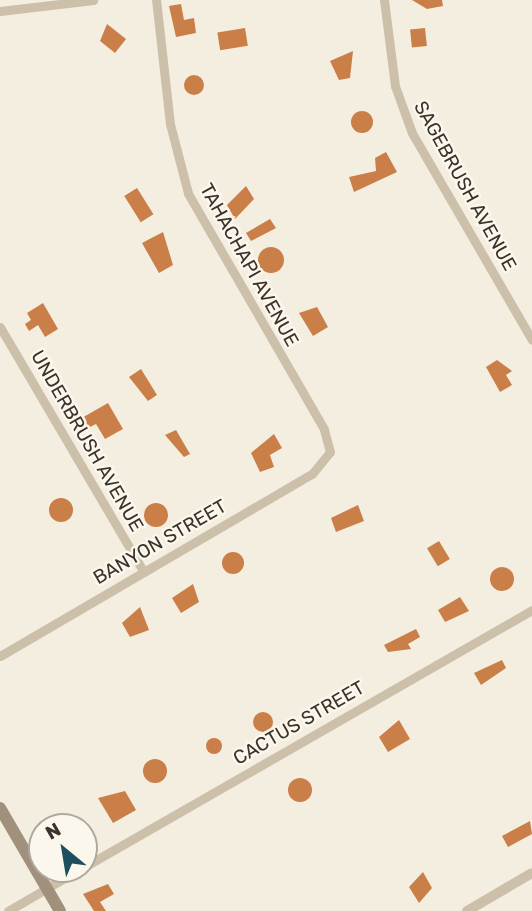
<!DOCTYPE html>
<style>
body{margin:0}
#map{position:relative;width:532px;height:911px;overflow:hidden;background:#f4eee0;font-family:Rubik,sans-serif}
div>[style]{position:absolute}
.building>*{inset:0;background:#ca7e48;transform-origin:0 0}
.round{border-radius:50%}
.minor>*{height:9px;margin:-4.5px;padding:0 4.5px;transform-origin:4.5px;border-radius:4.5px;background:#cdc0ab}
.tertiary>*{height:10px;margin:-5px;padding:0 5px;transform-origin:5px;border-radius:5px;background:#cdc0ab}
.secondary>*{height:12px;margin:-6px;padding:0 6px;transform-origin:6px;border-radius:6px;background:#a1907c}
span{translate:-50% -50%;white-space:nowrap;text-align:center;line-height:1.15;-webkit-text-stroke:5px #fbf7ed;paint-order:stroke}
.street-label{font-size:19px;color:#3b322a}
.north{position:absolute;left:28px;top:813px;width:70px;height:70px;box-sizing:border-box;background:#fbf7ed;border:2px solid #aea89f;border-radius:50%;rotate:330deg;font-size:19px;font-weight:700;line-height:28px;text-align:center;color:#3b322a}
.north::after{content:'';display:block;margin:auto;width:24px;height:32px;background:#1e4f5e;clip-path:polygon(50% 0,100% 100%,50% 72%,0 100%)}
</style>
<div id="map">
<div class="building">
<div style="clip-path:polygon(412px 0,442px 0,443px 6px,427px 9px)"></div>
<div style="clip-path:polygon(181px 4px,184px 20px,194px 18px,196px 33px,176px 37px,169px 6px)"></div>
<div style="clip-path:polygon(107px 24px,126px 39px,115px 53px,100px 41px)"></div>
<div style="left:245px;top:28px;width:18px;height:28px;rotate:81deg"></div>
<div style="left:425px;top:28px;width:18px;height:15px;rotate:84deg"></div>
<div style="clip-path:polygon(353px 51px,350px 78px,339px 80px,330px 61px)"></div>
<div class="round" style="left:184px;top:75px;width:20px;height:20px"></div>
<div class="round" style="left:351px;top:111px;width:22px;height:22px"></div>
<div style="clip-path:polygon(386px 152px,397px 172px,354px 192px,349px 177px,376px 171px,375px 158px)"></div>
<div style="clip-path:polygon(246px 186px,254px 199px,235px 219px,227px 205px)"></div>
<div style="left:137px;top:188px;width:31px;height:15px;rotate:58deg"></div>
<div style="clip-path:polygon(270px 219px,276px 228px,251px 241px,246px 233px)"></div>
<div style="clip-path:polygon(163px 232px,173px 265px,159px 273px,142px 243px)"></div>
<div class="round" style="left:258px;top:247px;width:26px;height:26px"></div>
<div style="clip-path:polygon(43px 303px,58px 329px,45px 337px,38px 325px,29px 331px,25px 324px,31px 320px,27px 313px)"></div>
<div style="clip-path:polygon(317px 307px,328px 327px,313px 336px,299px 313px)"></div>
<div style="clip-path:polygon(497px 360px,512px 371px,506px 375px,512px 385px,500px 392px,486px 367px)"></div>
<div style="clip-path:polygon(141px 369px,157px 395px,148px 401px,129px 377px)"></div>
<div style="clip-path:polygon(108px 403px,123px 429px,105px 439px,96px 424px,86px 429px,80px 419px)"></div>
<div style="clip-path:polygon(176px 430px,190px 454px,184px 457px,165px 435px)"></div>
<div style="clip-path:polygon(274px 434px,282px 448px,270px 455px,274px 467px,260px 472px,251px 453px)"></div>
<div class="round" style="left:49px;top:498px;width:24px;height:24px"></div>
<div class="round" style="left:144px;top:503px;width:24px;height:24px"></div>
<div style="clip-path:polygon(358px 505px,364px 521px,336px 532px,331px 518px)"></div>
<div style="left:439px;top:541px;width:21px;height:14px;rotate:59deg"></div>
<div class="round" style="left:222px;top:552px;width:22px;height:22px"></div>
<div class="round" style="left:490px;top:567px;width:24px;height:24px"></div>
<div style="clip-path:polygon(193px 584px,199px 602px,181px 613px,172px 598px)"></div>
<div style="clip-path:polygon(460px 597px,469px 611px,445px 622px,438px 610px)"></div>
<div style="clip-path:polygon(140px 607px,149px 630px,130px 637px,122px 623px)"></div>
<div style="clip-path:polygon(416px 629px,420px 637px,408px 644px,411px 649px,388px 652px,384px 645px)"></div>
<div style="clip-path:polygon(502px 660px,506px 668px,481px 685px,474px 673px)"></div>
<div class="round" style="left:253px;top:712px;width:20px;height:20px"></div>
<div style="clip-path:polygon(399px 720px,410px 739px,388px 752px,379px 737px)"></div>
<div class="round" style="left:206px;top:738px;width:16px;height:16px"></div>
<div class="round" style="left:143px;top:759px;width:24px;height:24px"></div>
<div class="round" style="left:288px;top:778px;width:24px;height:24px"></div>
<div style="clip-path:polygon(125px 791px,136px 810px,113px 823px,98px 798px)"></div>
<div style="clip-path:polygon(530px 821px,532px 834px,508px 847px,502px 836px)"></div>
<div style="clip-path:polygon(423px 872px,432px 888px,419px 903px,409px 887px)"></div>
<div style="clip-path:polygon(108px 884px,114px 894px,100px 902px,106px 911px,94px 911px,83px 894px)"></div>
</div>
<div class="minor">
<div style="left:384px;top:0;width:87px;rotate:82.7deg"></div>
<div style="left:395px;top:86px;width:50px;rotate:70.1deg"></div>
<div style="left:412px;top:133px;width:239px;rotate:59.9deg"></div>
<div style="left:0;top:11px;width:94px;rotate:-6.7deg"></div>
<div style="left:0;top:327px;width:284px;rotate:59.6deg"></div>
<div style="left:0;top:656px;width:361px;rotate:-30.3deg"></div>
<div style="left:312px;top:474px;width:28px;rotate:-51deg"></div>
<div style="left:330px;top:452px;width:24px;rotate:-105deg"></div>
<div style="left:324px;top:429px;width:272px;rotate:-120deg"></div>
<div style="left:188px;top:193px;width:71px;rotate:-104.6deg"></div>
<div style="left:170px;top:124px;width:125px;rotate:-96.4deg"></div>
<div style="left:84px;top:867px;width:516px;rotate:-29.84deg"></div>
<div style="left:8px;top:911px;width:83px;rotate:-30.3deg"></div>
</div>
<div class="tertiary">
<div style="left:467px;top:911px;width:75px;rotate:-30.3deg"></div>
</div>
<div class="secondary">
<div style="left:0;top:808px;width:119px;rotate:59.8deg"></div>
</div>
<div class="street-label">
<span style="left:465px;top:186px;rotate:61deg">SAGEBRUSH AVENUE</span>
<span style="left:249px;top:265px;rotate:61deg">TAHACHAPI AVENUE</span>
<span style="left:87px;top:441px;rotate:60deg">UNDERBRUSH AVENUE</span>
<span style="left:160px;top:542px;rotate:-30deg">BANYON STREET</span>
<span style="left:299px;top:723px;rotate:-30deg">CACTUS STREET</span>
</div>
<div class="north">N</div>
</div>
